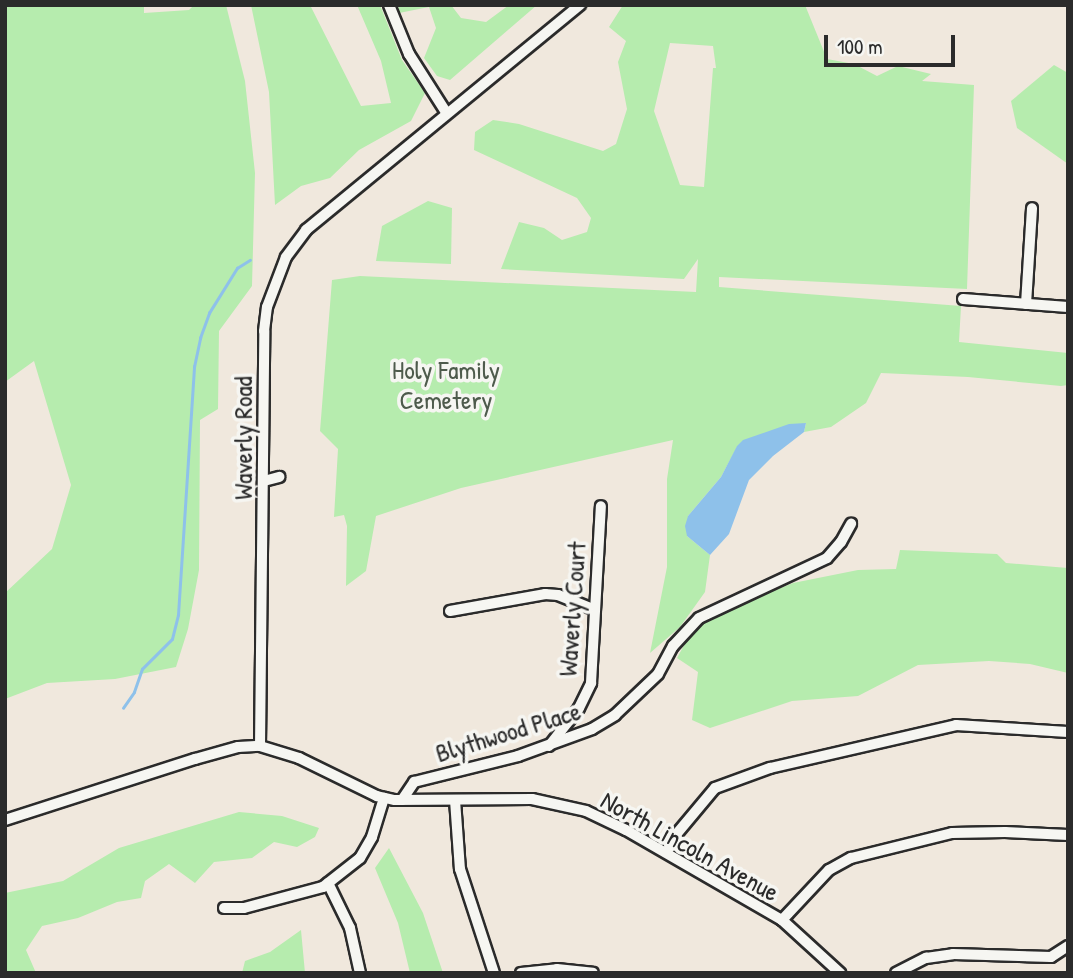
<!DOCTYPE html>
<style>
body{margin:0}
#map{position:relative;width:1073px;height:978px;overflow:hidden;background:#f0e8dd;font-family:"Patrick Hand",sans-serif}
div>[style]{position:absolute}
.green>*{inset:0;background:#b6ecae}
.water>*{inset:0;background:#8ec1ea}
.stream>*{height:2.5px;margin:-1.25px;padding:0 1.25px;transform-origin:1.25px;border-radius:1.25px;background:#8ec1ea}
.roads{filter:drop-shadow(2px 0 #2b2b2b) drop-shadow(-2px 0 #2b2b2b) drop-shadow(0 2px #2b2b2b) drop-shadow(0 -2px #2b2b2b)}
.minor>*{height:10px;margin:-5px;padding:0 5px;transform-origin:5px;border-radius:5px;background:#f6f6f2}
span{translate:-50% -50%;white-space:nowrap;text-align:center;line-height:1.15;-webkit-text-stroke:7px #f6f6f2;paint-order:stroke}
.park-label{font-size:26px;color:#4e5b4c}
.street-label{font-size:26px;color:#2b2b2b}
.frame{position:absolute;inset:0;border:7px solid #2b2b2b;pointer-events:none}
.scale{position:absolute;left:824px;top:35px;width:131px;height:32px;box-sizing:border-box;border:4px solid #2b2b2b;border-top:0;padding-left:9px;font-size:21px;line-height:24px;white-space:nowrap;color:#2b2b2b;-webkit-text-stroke:5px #f6f6f2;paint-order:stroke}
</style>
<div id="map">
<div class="green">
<div style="clip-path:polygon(5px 5px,144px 5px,144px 13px,189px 10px,194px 5px,226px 5px,245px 81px,255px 173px,252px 286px,219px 331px,218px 409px,200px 420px,199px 570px,188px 629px,176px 667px,115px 679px,47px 683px,5px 699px,5px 593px,52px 549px,71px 485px,34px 361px,5px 382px)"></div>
<div style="clip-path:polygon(251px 5px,310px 5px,361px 106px,391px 103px,381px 61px,357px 5px,380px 5px,402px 60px,425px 93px,411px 121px,359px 150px,330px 178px,301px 186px,275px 205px,269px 92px)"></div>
<div style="clip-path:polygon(398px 5px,451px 5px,461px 18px,486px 22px,509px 5px,537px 5px,450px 80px,437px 76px,424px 58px,436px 28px,429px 7px,399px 13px)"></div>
<div style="clip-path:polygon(evenodd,623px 5px,805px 5px,827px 59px,854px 64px,877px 76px,898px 66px,931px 74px,922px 81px,974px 85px,967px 289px,719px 277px,719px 287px,961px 306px,959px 342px,1068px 353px,1068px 385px,1061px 386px,968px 377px,881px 373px,866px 403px,831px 427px,804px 432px,806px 423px,737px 447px,721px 477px,688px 516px,687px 536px,710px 555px,705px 592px,680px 627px,650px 653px,667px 567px,667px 479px,673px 440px,461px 488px,376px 516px,366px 571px,346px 586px,347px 526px,344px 515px,334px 517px,338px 449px,320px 431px,332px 280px,360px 276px,696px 292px,698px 259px,684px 279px,501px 269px,519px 222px,544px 228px,562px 240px,587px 232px,591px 218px,577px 198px,474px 150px,475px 132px,493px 120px,519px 124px,603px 151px,616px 144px,627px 109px,618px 62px,626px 41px,609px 27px,623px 5px,670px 43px,713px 46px,716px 68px,713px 68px,704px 187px,680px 185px,654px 111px,670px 43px)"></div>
<div style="clip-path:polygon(1054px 65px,1068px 73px,1068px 164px,1017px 128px,1011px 101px)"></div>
<div style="clip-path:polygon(428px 201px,452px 208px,451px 264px,376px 261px,382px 226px)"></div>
<div style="clip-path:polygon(900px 550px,997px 554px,1006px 563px,1068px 568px,1068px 673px,1030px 664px,989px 661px,918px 665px,858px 696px,792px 701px,710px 728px,692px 720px,698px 672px,677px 658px,692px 631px,719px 613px,793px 583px,858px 570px,896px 569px)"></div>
<div style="clip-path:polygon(239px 812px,282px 816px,319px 828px,315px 837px,297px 847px,274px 842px,252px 858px,214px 862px,195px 883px,169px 864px,145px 881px,141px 898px,117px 902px,78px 918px,42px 926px,26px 950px,36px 973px,5px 973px,5px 893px,63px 881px,119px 848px)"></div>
<div style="clip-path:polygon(389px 848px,423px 913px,443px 973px,410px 973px,398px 923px,375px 868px)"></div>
<div style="clip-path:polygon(301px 930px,305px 973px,242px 973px,245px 961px,270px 952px)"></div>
</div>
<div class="water">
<div style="clip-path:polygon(806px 423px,804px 432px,773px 456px,749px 480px,729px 534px,710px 555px,687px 536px,685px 526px,688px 516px,721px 477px,737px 446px,743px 440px,789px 424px)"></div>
</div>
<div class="stream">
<div style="left:123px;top:708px;width:19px;rotate:-55deg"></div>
<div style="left:134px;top:692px;width:24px;rotate:-71deg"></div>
<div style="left:142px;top:669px;width:42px;rotate:-45deg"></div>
<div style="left:172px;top:639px;width:25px;rotate:-76deg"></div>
<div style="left:178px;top:615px;width:249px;rotate:-86.3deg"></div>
<div style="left:194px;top:367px;width:30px;rotate:-78deg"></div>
<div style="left:200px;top:338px;width:27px;rotate:-70deg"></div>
<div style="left:209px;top:313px;width:53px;rotate:-58.1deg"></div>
<div style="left:237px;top:268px;width:15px;rotate:-32deg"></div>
</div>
<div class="roads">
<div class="minor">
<div style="left:389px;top:5px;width:53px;rotate:67.8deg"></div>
<div style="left:409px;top:54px;width:69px;rotate:57.5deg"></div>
<div style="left:963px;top:299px;width:105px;rotate:4.4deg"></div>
<div style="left:1026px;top:304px;width:96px;rotate:-86.4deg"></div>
<div style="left:264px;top:481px;width:16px;rotate:-15deg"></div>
<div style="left:450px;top:611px;width:97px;rotate:-10.1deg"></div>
<div style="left:545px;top:594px;width:13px;rotate:4deg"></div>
<div style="left:558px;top:595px;width:40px;rotate:22deg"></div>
<div style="left:260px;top:746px;width:415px;rotate:-89.4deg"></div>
<div style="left:264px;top:331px;width:24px;rotate:-83deg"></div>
<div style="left:267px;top:307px;width:53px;rotate:-69.2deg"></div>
<div style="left:286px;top:257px;width:34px;rotate:-53deg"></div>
<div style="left:306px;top:230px;width:355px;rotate:-39.4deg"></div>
<div style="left:549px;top:746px;width:48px;rotate:-51.7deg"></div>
<div style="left:579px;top:708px;width:28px;rotate:-64deg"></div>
<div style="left:591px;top:683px;width:177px;rotate:-86.8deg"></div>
<div style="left:402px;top:800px;width:22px;rotate:-56deg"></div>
<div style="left:414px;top:782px;width:107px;rotate:-14deg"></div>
<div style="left:518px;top:756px;width:79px;rotate:-20deg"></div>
<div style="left:592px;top:729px;width:27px;rotate:-31deg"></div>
<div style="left:615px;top:715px;width:59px;rotate:-43.6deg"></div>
<div style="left:658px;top:674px;width:32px;rotate:-62deg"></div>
<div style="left:673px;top:646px;width:38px;rotate:-47deg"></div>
<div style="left:699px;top:618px;width:141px;rotate:-25.1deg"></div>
<div style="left:827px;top:558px;width:21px;rotate:-49deg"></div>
<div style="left:841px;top:542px;width:21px;rotate:-61deg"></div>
<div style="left:455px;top:800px;width:69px;rotate:85.9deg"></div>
<div style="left:460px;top:869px;width:109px;rotate:71.9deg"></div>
<div style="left:5px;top:820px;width:200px;rotate:-17.8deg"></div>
<div style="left:195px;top:759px;width:45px;rotate:-15.6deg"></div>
<div style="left:238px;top:747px;width:22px;rotate:-3deg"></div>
<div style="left:260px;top:746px;width:41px;rotate:17.1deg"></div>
<div style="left:299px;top:758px;width:87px;rotate:26deg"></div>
<div style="left:377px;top:796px;width:18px;rotate:13deg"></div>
<div style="left:395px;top:800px;width:137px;rotate:-0.4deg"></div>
<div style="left:532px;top:799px;width:55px;rotate:12.5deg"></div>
<div style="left:586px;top:811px;width:44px;rotate:25.4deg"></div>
<div style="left:626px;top:830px;width:180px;rotate:30deg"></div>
<div style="left:782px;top:920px;width:79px;rotate:42.4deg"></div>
<div style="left:667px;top:852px;width:17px;rotate:-65deg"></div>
<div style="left:674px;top:837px;width:64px;rotate:-50.1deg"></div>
<div style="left:715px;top:788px;width:59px;rotate:-20deg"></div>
<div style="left:770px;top:768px;width:191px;rotate:-13deg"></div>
<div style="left:956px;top:725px;width:112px;rotate:3.6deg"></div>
<div style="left:328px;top:883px;width:50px;rotate:63.9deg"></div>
<div style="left:350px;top:928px;width:46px;rotate:77.5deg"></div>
<div style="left:224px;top:908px;width:20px"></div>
<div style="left:244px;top:908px;width:82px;rotate:-14.9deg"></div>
<div style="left:323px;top:887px;width:47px;rotate:-38.1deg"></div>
<div style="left:360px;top:858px;width:24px;rotate:-60deg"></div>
<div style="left:372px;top:837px;width:41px;rotate:-72.9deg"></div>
<div style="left:782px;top:920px;width:69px;rotate:-46.8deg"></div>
<div style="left:829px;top:870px;width:25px;rotate:-29deg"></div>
<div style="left:851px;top:858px;width:104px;rotate:-13.9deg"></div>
<div style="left:952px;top:833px;width:53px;rotate:-1.1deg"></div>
<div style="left:1005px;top:832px;width:63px;rotate:2.7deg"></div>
<div style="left:521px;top:973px;width:36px;rotate:-6deg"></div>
<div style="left:557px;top:969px;width:36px;rotate:6deg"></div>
<div style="left:896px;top:973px;width:34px;rotate:-27deg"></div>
<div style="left:926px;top:958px;width:27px;rotate:-8deg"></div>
<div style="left:953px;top:954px;width:98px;rotate:1.8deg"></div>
<div style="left:1051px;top:957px;width:20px;rotate:-33deg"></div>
</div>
</div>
<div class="park-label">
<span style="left:446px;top:385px">Holy Family<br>Cemetery</span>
</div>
<div class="street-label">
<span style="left:243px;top:438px;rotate:-90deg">Waverly Road</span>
<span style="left:572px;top:609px;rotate:-86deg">Waverly Court</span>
<span style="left:508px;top:732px;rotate:-17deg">Blythwood Place</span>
<span style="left:690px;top:846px;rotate:29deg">North Lincoln Avenue</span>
</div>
<div class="frame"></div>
<div class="scale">100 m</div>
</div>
